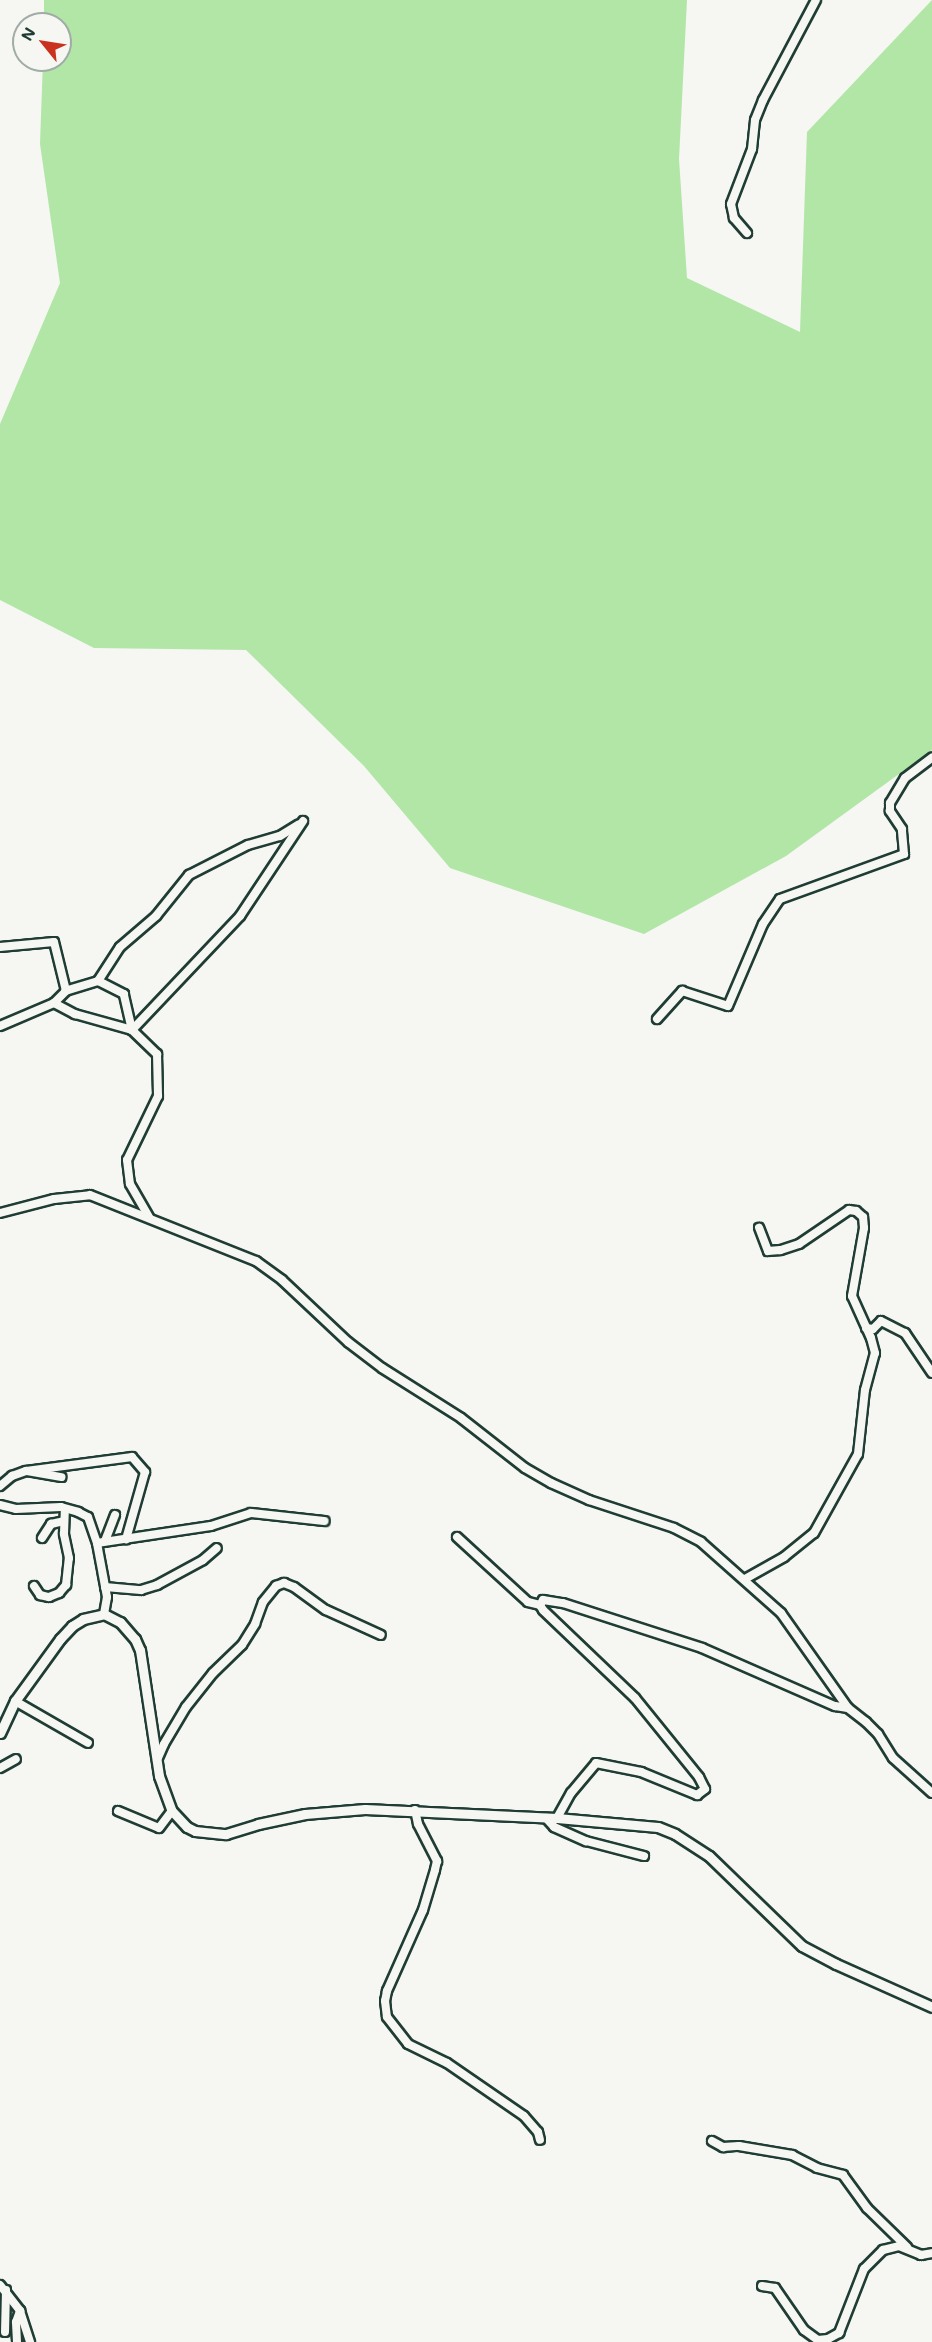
<!DOCTYPE html>
<style>
body{margin:0}
#map{position:relative;width:932px;height:2342px;overflow:hidden;background:#f6f6f2;font-family:Mali,sans-serif}
div>[style]{position:absolute}
.green>*{inset:0;background:#b1e6a7}
.roads{filter:drop-shadow(2px 0 #1f3d34) drop-shadow(-2px 0 #1f3d34) drop-shadow(0 2px #1f3d34) drop-shadow(0 -2px #1f3d34)}
.minor>*{height:8px;margin:-4px;padding:0 4px;transform-origin:4px;border-radius:4px;background:#f6f6f2}
.tertiary>*{height:9px;margin:-4.5px;padding:0 4.5px;transform-origin:4.5px;border-radius:4.5px;background:#f6f6f2}
span{translate:-50% -50%;white-space:nowrap;text-align:center;line-height:1.15;-webkit-text-stroke:4.5px #f6f6f2;paint-order:stroke}
.north{position:absolute;left:12px;top:12px;width:60px;height:60px;box-sizing:border-box;background:#f6f6f2;border:2px solid #a0aca6;border-radius:50%;rotate:300deg;font-size:16px;font-weight:700;line-height:24px;text-align:center;color:#1f3d34}
.north::after{content:'';display:block;margin:auto;width:21px;height:27px;background:#c8321e;clip-path:polygon(50% 0,100% 100%,50% 72%,0 100%)}
</style>
<div id="map">
<div class="green">
<div style="clip-path:polygon(44px 0,687px 0,679px 159px,687px 278px,800px 332px,807px 132px,932px 0,932px 750px,786px 856px,644px 934px,450px 868px,364px 766px,246px 650px,94px 648px,0 600px,0 424px,60px 283px,40px 144px,43px 60px,60px 60px,60px 24px,44px 24px)"></div>
</div>
<div class="roads">
<div class="minor">
<div style="left:747px;top:233px;width:20px;rotate:-131deg"></div>
<div style="left:734px;top:218px;width:14px;rotate:-102deg"></div>
<div style="left:731px;top:204px;width:59px;rotate:-69.1deg"></div>
<div style="left:752px;top:149px;width:29px;rotate:-84deg"></div>
<div style="left:755px;top:120px;width:22px;rotate:-68deg"></div>
<div style="left:763px;top:100px;width:113px;rotate:-62.1deg"></div>
<div style="left:0;top:947px;width:54px;rotate:-5.3deg"></div>
<div style="left:54px;top:942px;width:50px;rotate:76.2deg"></div>
<div style="left:98px;top:981px;width:40px;rotate:-57.1deg"></div>
<div style="left:120px;top:947px;width:48px;rotate:-40.7deg"></div>
<div style="left:156px;top:916px;width:53px;rotate:-51.2deg"></div>
<div style="left:189px;top:875px;width:66px;rotate:-27deg"></div>
<div style="left:248px;top:845px;width:33px;rotate:-16deg"></div>
<div style="left:280px;top:836px;width:22px;rotate:-32deg"></div>
<div style="left:657px;top:1019px;width:38px;rotate:-48deg"></div>
<div style="left:682px;top:991px;width:48px;rotate:18.1deg"></div>
<div style="left:728px;top:1006px;width:89px;rotate:-66.9deg"></div>
<div style="left:763px;top:924px;width:30px;rotate:-56deg"></div>
<div style="left:780px;top:899px;width:132px;rotate:-19.9deg"></div>
<div style="left:904px;top:854px;width:25px;rotate:-95deg"></div>
<div style="left:902px;top:829px;width:22px;rotate:-124deg"></div>
<div style="left:890px;top:811px;width:8px;rotate:-90deg"></div>
<div style="left:890px;top:803px;width:29px;rotate:-59deg"></div>
<div style="left:905px;top:778px;width:34px;rotate:-37deg"></div>
<div style="left:0;top:1026px;width:59px;rotate:-23.1deg"></div>
<div style="left:132px;top:1030px;width:37px;rotate:-103deg"></div>
<div style="left:124px;top:994px;width:29px;rotate:-153deg"></div>
<div style="left:98px;top:981px;width:34px;rotate:163deg"></div>
<div style="left:66px;top:991px;width:17px;rotate:135deg"></div>
<div style="left:54px;top:1003px;width:24px;rotate:28deg"></div>
<div style="left:75px;top:1014px;width:59px;rotate:15.7deg"></div>
<div style="left:132px;top:1030px;width:35px;rotate:44deg"></div>
<div style="left:157px;top:1054px;width:42px;rotate:88.6deg"></div>
<div style="left:158px;top:1096px;width:71px;rotate:115.8deg"></div>
<div style="left:127px;top:1160px;width:24px;rotate:83deg"></div>
<div style="left:130px;top:1184px;width:38px;rotate:60deg"></div>
<div style="left:132px;top:1030px;width:157px;rotate:-46.5deg"></div>
<div style="left:240px;top:916px;width:114px;rotate:-56.4deg"></div>
<div style="left:0;top:1213px;width:56px;rotate:-14.5deg"></div>
<div style="left:54px;top:1199px;width:36px;rotate:-6deg"></div>
<div style="left:90px;top:1195px;width:179px;rotate:21.7deg"></div>
<div style="left:256px;top:1261px;width:32px;rotate:36deg"></div>
<div style="left:282px;top:1280px;width:91px;rotate:43.2deg"></div>
<div style="left:348px;top:1342px;width:43px;rotate:37.4deg"></div>
<div style="left:382px;top:1368px;width:93px;rotate:32.3deg"></div>
<div style="left:461px;top:1418px;width:81px;rotate:38deg"></div>
<div style="left:525px;top:1468px;width:30px;rotate:30deg"></div>
<div style="left:551px;top:1483px;width:42px;rotate:24.1deg"></div>
<div style="left:589px;top:1500px;width:89px;rotate:18.2deg"></div>
<div style="left:674px;top:1528px;width:30px;rotate:27deg"></div>
<div style="left:701px;top:1542px;width:107px;rotate:41.6deg"></div>
<div style="left:781px;top:1613px;width:116px;rotate:54.8deg"></div>
<div style="left:848px;top:1708px;width:23px;rotate:38deg"></div>
<div style="left:866px;top:1722px;width:17px;rotate:45deg"></div>
<div style="left:878px;top:1734px;width:28px;rotate:58deg"></div>
<div style="left:893px;top:1758px;width:52px;rotate:41.9deg"></div>
<div style="left:866px;top:1328px;width:7px;rotate:8deg"></div>
<div style="left:873px;top:1329px;width:11px;rotate:-45deg"></div>
<div style="left:881px;top:1321px;width:27px;rotate:27deg"></div>
<div style="left:905px;top:1333px;width:48px;rotate:56deg"></div>
<div style="left:27px;top:1471px;width:35px;rotate:10deg"></div>
<div style="left:0;top:1486px;width:16px;rotate:-40deg"></div>
<div style="left:12px;top:1476px;width:15px;rotate:-20deg"></div>
<div style="left:26px;top:1471px;width:107px;rotate:-7.5deg"></div>
<div style="left:132px;top:1457px;width:20px;rotate:49deg"></div>
<div style="left:145px;top:1472px;width:70px;rotate:105.8deg"></div>
<div style="left:0;top:1505px;width:16px;rotate:14deg"></div>
<div style="left:16px;top:1509px;width:45px;rotate:-2.5deg"></div>
<div style="left:61px;top:1507px;width:18px;rotate:16deg"></div>
<div style="left:78px;top:1512px;width:11px;rotate:27deg"></div>
<div style="left:88px;top:1517px;width:28px;rotate:71deg"></div>
<div style="left:457px;top:1537px;width:96px;rotate:42.5deg"></div>
<div style="left:528px;top:1602px;width:12px;rotate:14deg"></div>
<div style="left:42px;top:1538px;width:17px;rotate:-57deg"></div>
<div style="left:51px;top:1524px;width:13px;rotate:-13deg"></div>
<div style="left:105px;top:1541px;width:28px;rotate:-69deg"></div>
<div style="left:745px;top:1579px;width:45px;rotate:-29.4deg"></div>
<div style="left:784px;top:1557px;width:38px;rotate:-39deg"></div>
<div style="left:814px;top:1533px;width:90px;rotate:-60.9deg"></div>
<div style="left:858px;top:1454px;width:64px;rotate:-83.8deg"></div>
<div style="left:865px;top:1390px;width:38px;rotate:-75deg"></div>
<div style="left:875px;top:1353px;width:16px;rotate:-105deg"></div>
<div style="left:871px;top:1338px;width:46px;rotate:-114.3deg"></div>
<div style="left:852px;top:1296px;width:69px;rotate:-80deg"></div>
<div style="left:864px;top:1228px;width:11px;rotate:-95deg"></div>
<div style="left:863px;top:1217px;width:9px;rotate:-139deg"></div>
<div style="left:856px;top:1211px;width:7px;rotate:-172deg"></div>
<div style="left:849px;top:1210px;width:60px;rotate:145.8deg"></div>
<div style="left:799px;top:1244px;width:20px;rotate:162deg"></div>
<div style="left:780px;top:1250px;width:12px;rotate:175deg"></div>
<div style="left:768px;top:1251px;width:25px;rotate:-111deg"></div>
<div style="left:34px;top:1586px;width:11px;rotate:56deg"></div>
<div style="left:40px;top:1595px;width:9px;rotate:13deg"></div>
<div style="left:49px;top:1597px;width:11px;rotate:-22deg"></div>
<div style="left:59px;top:1593px;width:11px;rotate:-49deg"></div>
<div style="left:66px;top:1585px;width:27px;rotate:-84deg"></div>
<div style="left:69px;top:1558px;width:25px;rotate:-102deg"></div>
<div style="left:64px;top:1534px;width:25px;rotate:-88deg"></div>
<div style="left:105px;top:1587px;width:36px;rotate:5deg"></div>
<div style="left:141px;top:1590px;width:17px;rotate:-17deg"></div>
<div style="left:157px;top:1585px;width:52px;rotate:-28.5deg"></div>
<div style="left:203px;top:1560px;width:18px;rotate:-41deg"></div>
<div style="left:104px;top:1614px;width:17px;rotate:-80deg"></div>
<div style="left:107px;top:1597px;width:55px;rotate:-100.5deg"></div>
<div style="left:97px;top:1543px;width:115px;rotate:-8.5deg"></div>
<div style="left:211px;top:1526px;width:42px;rotate:-18deg"></div>
<div style="left:251px;top:1513px;width:74px;rotate:6.2deg"></div>
<div style="left:15px;top:1701px;width:84px;rotate:29.9deg"></div>
<div style="left:157px;top:1760px;width:17px;rotate:-66deg"></div>
<div style="left:164px;top:1744px;width:43px;rotate:-59.3deg"></div>
<div style="left:186px;top:1707px;width:43px;rotate:-51.5deg"></div>
<div style="left:213px;top:1673px;width:40px;rotate:-44deg"></div>
<div style="left:242px;top:1645px;width:25px;rotate:-58deg"></div>
<div style="left:255px;top:1624px;width:23px;rotate:-70deg"></div>
<div style="left:263px;top:1602px;width:21px;rotate:-51deg"></div>
<div style="left:276px;top:1586px;width:9px;rotate:-21deg"></div>
<div style="left:284px;top:1583px;width:11px;rotate:22deg"></div>
<div style="left:294px;top:1587px;width:39px;rotate:36deg"></div>
<div style="left:326px;top:1610px;width:60px;rotate:24.4deg"></div>
<div style="left:0;top:1768px;width:18px;rotate:-29deg"></div>
<div style="left:415px;top:1810px;width:14px;rotate:78deg"></div>
<div style="left:418px;top:1824px;width:42px;rotate:62.8deg"></div>
<div style="left:437px;top:1861px;width:9px;rotate:103deg"></div>
<div style="left:435px;top:1870px;width:42px;rotate:106.7deg"></div>
<div style="left:423px;top:1910px;width:89px;rotate:114deg"></div>
<div style="left:387px;top:1991px;width:10px;rotate:101deg"></div>
<div style="left:385px;top:2001px;width:16px;rotate:83deg"></div>
<div style="left:387px;top:2017px;width:34px;rotate:52deg"></div>
<div style="left:408px;top:2044px;width:43px;rotate:26deg"></div>
<div style="left:447px;top:2063px;width:93px;rotate:34.5deg"></div>
<div style="left:524px;top:2116px;width:21px;rotate:49deg"></div>
<div style="left:538px;top:2132px;width:8px;rotate:76deg"></div>
<div style="left:118px;top:1811px;width:44px;rotate:22.5deg"></div>
<div style="left:159px;top:1828px;width:21px;rotate:-53deg"></div>
<div style="left:546px;top:1818px;width:12px;rotate:48deg"></div>
<div style="left:554px;top:1827px;width:35px;rotate:24deg"></div>
<div style="left:586px;top:1841px;width:60px;rotate:14.5deg"></div>
<div style="left:557px;top:1818px;width:29px;rotate:-61deg"></div>
<div style="left:571px;top:1793px;width:39px;rotate:-50deg"></div>
<div style="left:596px;top:1763px;width:46px;rotate:11.3deg"></div>
<div style="left:641px;top:1772px;width:61px;rotate:22.3deg"></div>
<div style="left:697px;top:1795px;width:10px;rotate:-37deg"></div>
<div style="left:705px;top:1789px;width:13px;rotate:-117deg"></div>
<div style="left:699px;top:1777px;width:102px;rotate:-129deg"></div>
<div style="left:635px;top:1698px;width:127px;rotate:-136.3deg"></div>
<div style="left:543px;top:1610px;width:6px;rotate:-121deg"></div>
<div style="left:540px;top:1605px;width:6px;rotate:-59deg"></div>
<div style="left:543px;top:1600px;width:20px;rotate:9deg"></div>
<div style="left:563px;top:1603px;width:146px;rotate:17.9deg"></div>
<div style="left:702px;top:1648px;width:145px;rotate:23.6deg"></div>
<div style="left:835px;top:1706px;width:13px;rotate:9deg"></div>
<div style="left:712px;top:2141px;width:13px;rotate:29deg"></div>
<div style="left:723px;top:2147px;width:16px;rotate:-4deg"></div>
<div style="left:739px;top:2146px;width:54px;rotate:9.6deg"></div>
<div style="left:792px;top:2155px;width:28px;rotate:27deg"></div>
<div style="left:817px;top:2168px;width:27px;rotate:15deg"></div>
<div style="left:843px;top:2175px;width:41px;rotate:54deg"></div>
<div style="left:867px;top:2208px;width:56px;rotate:44.3deg"></div>
<div style="left:0;top:2285px;width:33px;rotate:52deg"></div>
<div style="left:20px;top:2311px;width:33px;rotate:72deg"></div>
<div style="left:762px;top:2286px;width:13px;rotate:9deg"></div>
<div style="left:775px;top:2288px;width:51px;rotate:55.4deg"></div>
<div style="left:804px;top:2330px;width:17px;rotate:36deg"></div>
<div style="left:818px;top:2340px;width:10px;rotate:-6deg"></div>
<div style="left:828px;top:2339px;width:13px;rotate:-29deg"></div>
<div style="left:839px;top:2333px;width:69px;rotate:-68.7deg"></div>
<div style="left:864px;top:2269px;width:27px;rotate:-45deg"></div>
<div style="left:883px;top:2250px;width:16px;rotate:-14deg"></div>
<div style="left:899px;top:2246px;width:24px;rotate:22deg"></div>
<div style="left:921px;top:2255px;width:11px;rotate:-10deg"></div>
<div style="left:5px;top:2332px;width:42px;rotate:-88.6deg"></div>
<div style="left:17px;top:2342px;width:20px;rotate:-93deg"></div>
<div style="left:16px;top:2322px;width:12px;rotate:-70deg"></div>
</div>
<div class="tertiary">
<div style="left:0;top:1733px;width:35px;rotate:-65deg"></div>
<div style="left:15px;top:1701px;width:77px;rotate:-54deg"></div>
<div style="left:60px;top:1639px;width:18px;rotate:-47deg"></div>
<div style="left:72px;top:1626px;width:13px;rotate:-32deg"></div>
<div style="left:83px;top:1619px;width:22px;rotate:-13deg"></div>
<div style="left:104px;top:1614px;width:18px;rotate:27deg"></div>
<div style="left:120px;top:1622px;width:23px;rotate:49deg"></div>
<div style="left:135px;top:1639px;width:12px;rotate:66deg"></div>
<div style="left:140px;top:1650px;width:127px;rotate:81.4deg"></div>
<div style="left:159px;top:1776px;width:37px;rotate:70deg"></div>
<div style="left:172px;top:1811px;width:22px;rotate:47deg"></div>
<div style="left:187px;top:1827px;width:9px;rotate:27deg"></div>
<div style="left:195px;top:1831px;width:31px;rotate:6deg"></div>
<div style="left:226px;top:1834px;width:34px;rotate:-17deg"></div>
<div style="left:258px;top:1824px;width:48px;rotate:-12deg"></div>
<div style="left:305px;top:1814px;width:60px;rotate:-4.8deg"></div>
<div style="left:365px;top:1809px;width:192px;rotate:2.7deg"></div>
<div style="left:557px;top:1818px;width:101px;rotate:5.1deg"></div>
<div style="left:658px;top:1827px;width:18px;rotate:22deg"></div>
<div style="left:675px;top:1834px;width:40px;rotate:32.9deg"></div>
<div style="left:709px;top:1856px;width:129px;rotate:44.1deg"></div>
<div style="left:802px;top:1946px;width:38px;rotate:28deg"></div>
<div style="left:836px;top:1964px;width:105px;rotate:24.1deg"></div>
</div>
</div>
<div class="north">N</div>
</div>
